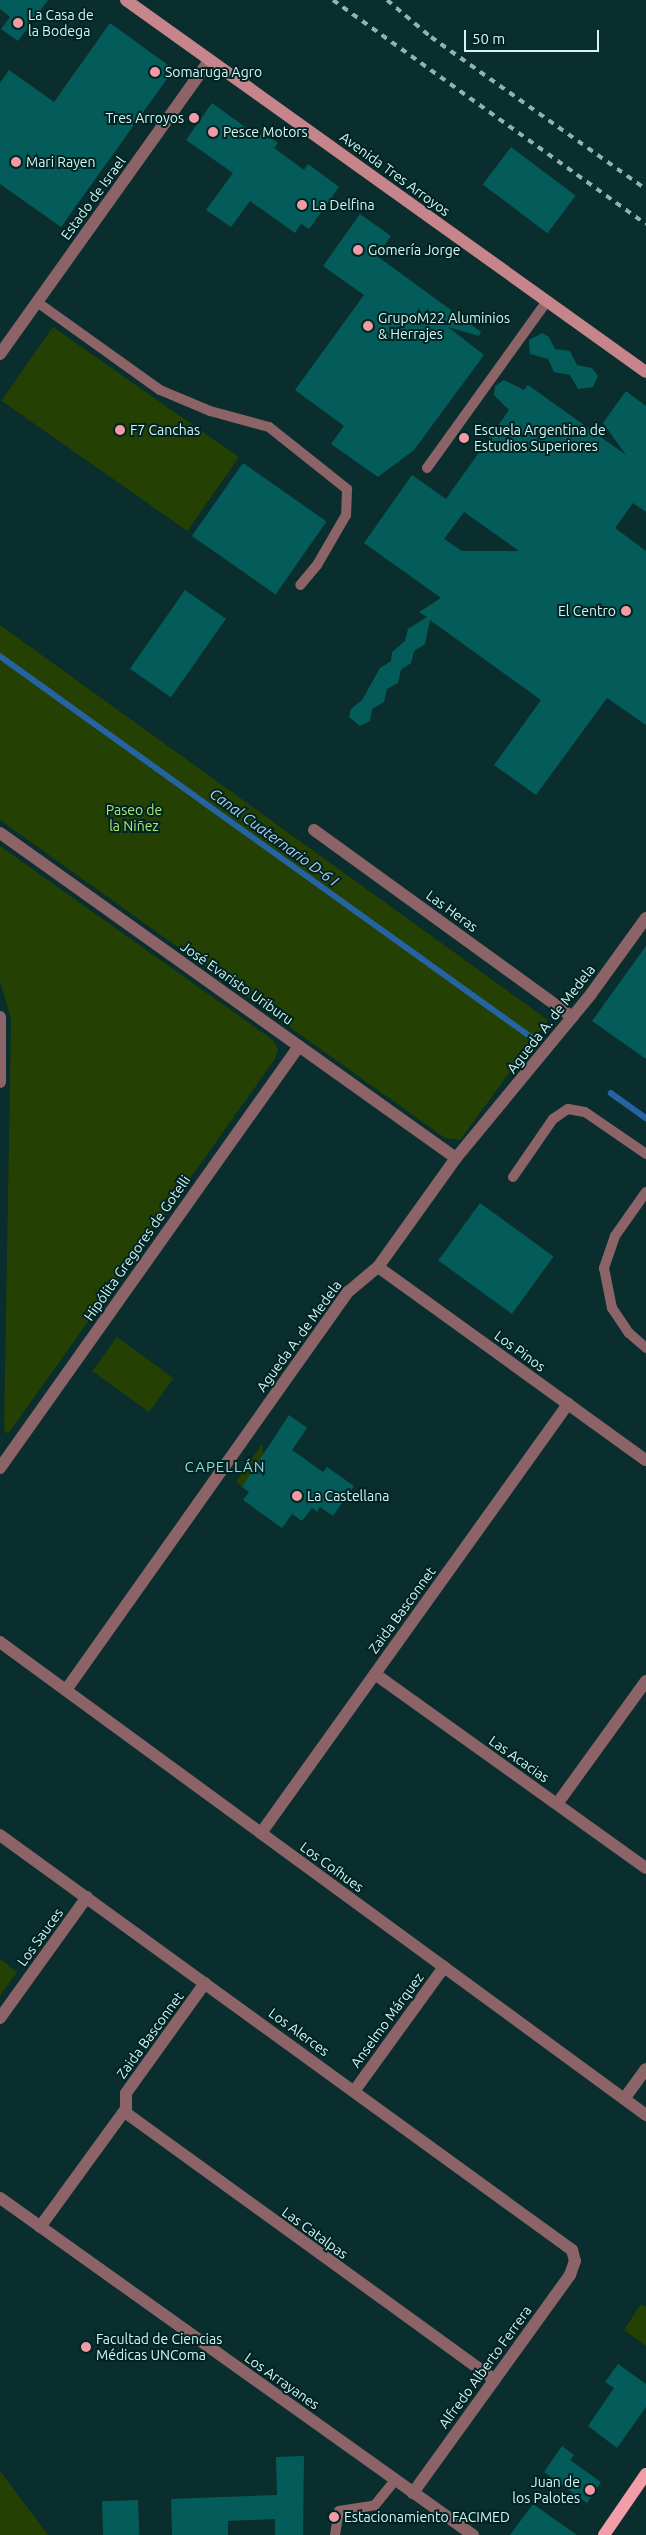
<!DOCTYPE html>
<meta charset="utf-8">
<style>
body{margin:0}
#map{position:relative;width:646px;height:2535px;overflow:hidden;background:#092e2d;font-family:Ubuntu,sans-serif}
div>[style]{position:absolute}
.green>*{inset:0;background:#244002;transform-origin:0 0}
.stream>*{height:5.5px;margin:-2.75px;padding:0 2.75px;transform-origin:2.75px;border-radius:2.75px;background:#2563a3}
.building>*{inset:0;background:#045c5a;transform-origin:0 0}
.service>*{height:10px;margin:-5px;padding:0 5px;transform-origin:5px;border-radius:5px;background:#8c6367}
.pedestrian>*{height:12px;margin:-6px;padding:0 6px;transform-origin:6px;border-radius:6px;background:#8c6367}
.minor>*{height:12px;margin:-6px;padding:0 6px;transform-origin:6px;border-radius:6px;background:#8c6367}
.tertiary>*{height:12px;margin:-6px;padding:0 6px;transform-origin:6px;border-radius:6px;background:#8c6367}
.secondary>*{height:12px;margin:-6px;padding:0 6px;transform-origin:6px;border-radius:6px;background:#c6848b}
.primary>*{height:12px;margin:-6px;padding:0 6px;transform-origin:6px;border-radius:6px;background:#f29da7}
.rail>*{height:4px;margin-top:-2px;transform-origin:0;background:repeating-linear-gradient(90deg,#90b2b0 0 6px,transparent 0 12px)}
.dots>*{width:14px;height:14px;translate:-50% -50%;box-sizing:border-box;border:2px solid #002423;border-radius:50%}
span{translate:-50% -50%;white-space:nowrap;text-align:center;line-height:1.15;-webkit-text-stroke:4px #002423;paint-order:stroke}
.poi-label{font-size:14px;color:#d4f5f3}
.left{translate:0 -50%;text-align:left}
.right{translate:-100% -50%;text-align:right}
.street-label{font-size:14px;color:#d4f5f3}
.park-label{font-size:14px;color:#aae478}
.water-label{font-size:15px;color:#b1d0f4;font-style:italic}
.neighbourhood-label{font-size:15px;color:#98dbd8;letter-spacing:1px}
.scale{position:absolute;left:464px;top:30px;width:135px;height:22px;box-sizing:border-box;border:2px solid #d4f5f3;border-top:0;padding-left:6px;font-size:15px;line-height:18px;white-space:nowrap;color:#d4f5f3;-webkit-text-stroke:4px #002423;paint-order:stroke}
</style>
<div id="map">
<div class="green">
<div style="left:53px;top:327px;width:227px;height:90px;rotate:35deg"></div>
<div style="clip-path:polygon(0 625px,548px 1020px,460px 1140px,445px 1138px,0 820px)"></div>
<div style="clip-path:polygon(0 846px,273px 1040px,278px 1049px,275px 1059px,8px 1434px,4px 1430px,11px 1019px,0 981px)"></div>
<div style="left:117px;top:1337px;width:70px;height:42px;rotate:36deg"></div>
<div style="clip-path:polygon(262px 1444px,264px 1456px,242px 1487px,236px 1482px)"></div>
<div style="clip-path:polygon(0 1959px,17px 1972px,0 1996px)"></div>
<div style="clip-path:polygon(641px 2304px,646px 2307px,646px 2346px,624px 2330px)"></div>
<div style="clip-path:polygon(0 2471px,48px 2535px,0 2535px)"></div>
</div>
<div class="stream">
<div style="left:0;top:656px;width:657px;rotate:35.65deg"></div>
<div style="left:611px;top:1093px;width:43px;rotate:35.5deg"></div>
</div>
<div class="building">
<div style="clip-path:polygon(0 0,48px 0,18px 41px,1px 29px,10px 17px,0 9px)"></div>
<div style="clip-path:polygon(110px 23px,168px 65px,169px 76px,61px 227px,0 184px,0 83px,9px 70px,54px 102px)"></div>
<div style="clip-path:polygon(212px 103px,259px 137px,262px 132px,278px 143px,274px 148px,304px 170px,308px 164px,339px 187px,309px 229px,301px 224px,295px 233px,250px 201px,231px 227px,206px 210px,233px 173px,186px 140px)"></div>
<div style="left:511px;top:147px;width:81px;height:47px;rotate:37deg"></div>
<div style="clip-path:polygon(360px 214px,391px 236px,377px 256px,481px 332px,479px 336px,448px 327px,484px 355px,414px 450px,378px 477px,331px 444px,344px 426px,295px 390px,364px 295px,323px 266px)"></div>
<div style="clip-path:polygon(542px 333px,549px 337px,555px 349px,570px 351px,577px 365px,592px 368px,598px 376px,593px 387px,578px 389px,570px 375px,554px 372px,548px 359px,530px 354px,529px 340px)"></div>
<div style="clip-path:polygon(evenodd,504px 380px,524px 390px,528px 385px,626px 455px,603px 423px,626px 391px,646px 406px,646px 512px,633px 503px,615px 528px,646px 551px,646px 725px,607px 698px,536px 795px,494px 765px,541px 700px,430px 620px,425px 644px,414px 651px,411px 663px,401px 670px,398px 683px,387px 689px,384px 702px,372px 709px,370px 721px,360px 726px,349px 717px,351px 709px,362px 700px,380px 668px,391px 661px,392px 652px,405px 641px,408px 629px,427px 617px,419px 612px,441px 598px,364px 543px,412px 475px,446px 499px,509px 410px,494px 395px,495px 386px,504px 380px,464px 512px,519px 551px,462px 551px,444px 539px,464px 512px)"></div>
<div style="left:243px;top:463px;width:102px;height:89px;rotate:35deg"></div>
<div style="left:185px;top:590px;width:50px;height:96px;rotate:35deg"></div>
<div style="clip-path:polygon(646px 946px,646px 1059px,592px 1021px)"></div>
<div style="left:480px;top:1203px;width:91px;height:71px;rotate:36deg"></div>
<div style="clip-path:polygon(289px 1415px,307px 1428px,292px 1450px,323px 1472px,327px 1467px,354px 1486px,333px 1516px,320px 1507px,317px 1512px,312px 1508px,302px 1521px,292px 1514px,282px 1528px,243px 1500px,249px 1492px,242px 1487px)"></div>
<div style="clip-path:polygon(618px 2364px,646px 2384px,646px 2407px,617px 2448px,588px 2426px,614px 2388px,605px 2382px)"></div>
<div style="clip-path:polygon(562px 2446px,574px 2455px,570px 2460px,601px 2482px,587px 2503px,544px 2472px)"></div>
<div style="clip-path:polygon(304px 2456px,303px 2535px,275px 2535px,275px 2519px,228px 2521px,228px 2535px,172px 2535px,171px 2499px,277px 2495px,276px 2457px)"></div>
<div style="left:138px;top:2500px;width:35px;height:36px;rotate:88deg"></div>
<div style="clip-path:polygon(533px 2504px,577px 2535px,510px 2535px)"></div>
</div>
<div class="service">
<div style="left:37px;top:302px;width:151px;rotate:35.6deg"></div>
<div style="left:160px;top:390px;width:54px;rotate:22.8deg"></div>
<div style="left:210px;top:411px;width:61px;rotate:15.2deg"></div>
<div style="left:269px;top:427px;width:100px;rotate:38.5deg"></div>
<div style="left:347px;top:489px;width:26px;rotate:92deg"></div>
<div style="left:346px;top:515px;width:58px;rotate:120.1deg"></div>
<div style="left:317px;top:565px;width:26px;rotate:130deg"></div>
<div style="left:427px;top:468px;width:206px;rotate:-54.3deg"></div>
<div style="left:513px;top:1177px;width:70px;rotate:-55.4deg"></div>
<div style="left:553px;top:1119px;width:18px;rotate:-34deg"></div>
<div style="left:568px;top:1109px;width:17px;rotate:10deg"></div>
<div style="left:585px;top:1112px;width:74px;rotate:34.5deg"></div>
<div style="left:646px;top:1192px;width:54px;rotate:125.2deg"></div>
<div style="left:615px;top:1236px;width:34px;rotate:109deg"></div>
<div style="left:604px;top:1268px;width:41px;rotate:78.7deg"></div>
<div style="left:612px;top:1308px;width:30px;rotate:56deg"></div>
<div style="left:629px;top:1333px;width:23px;rotate:41deg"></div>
<div style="left:335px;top:2535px;width:24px;rotate:-81deg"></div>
<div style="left:339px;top:2511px;width:36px;rotate:-9deg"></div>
<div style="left:375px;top:2505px;width:32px;rotate:-51deg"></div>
</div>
<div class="pedestrian">
<div style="left:40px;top:2227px;width:145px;rotate:-54deg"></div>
</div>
<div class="minor">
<div style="left:314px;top:830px;width:319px;rotate:35.9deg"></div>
<div style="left:0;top:1017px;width:65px;rotate:90deg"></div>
<div style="left:0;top:1468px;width:517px;rotate:-54.68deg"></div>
<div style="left:375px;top:1674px;width:333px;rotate:35.6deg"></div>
<div style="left:557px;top:1804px;width:152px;rotate:-54.1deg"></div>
<div style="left:261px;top:1833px;width:528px;rotate:-54.41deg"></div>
<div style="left:0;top:1835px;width:707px;rotate:35.96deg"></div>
<div style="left:572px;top:2250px;width:11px;rotate:75deg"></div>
<div style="left:575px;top:2261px;width:15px;rotate:110deg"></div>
<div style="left:570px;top:2275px;width:269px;rotate:125.8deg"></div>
<div style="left:205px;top:1983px;width:135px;rotate:125.7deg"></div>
<div style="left:126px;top:2093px;width:20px;rotate:90deg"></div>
<div style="left:126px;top:2113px;width:455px;rotate:35.9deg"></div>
<div style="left:0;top:2018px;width:149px;rotate:-54.3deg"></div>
<div style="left:355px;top:2090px;width:152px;rotate:-54.1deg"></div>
<div style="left:624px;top:2099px;width:37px;rotate:-54deg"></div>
<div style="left:0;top:2198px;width:581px;rotate:35.47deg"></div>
</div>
<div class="tertiary">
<div style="left:0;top:354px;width:361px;rotate:-54.5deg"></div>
<div style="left:0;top:833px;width:560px;rotate:35.48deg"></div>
<div style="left:378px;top:1267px;width:330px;rotate:35.8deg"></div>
<div style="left:0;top:1642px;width:801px;rotate:36.21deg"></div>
<div style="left:66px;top:1690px;width:488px;rotate:-54.7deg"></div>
<div style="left:348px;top:1292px;width:39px;rotate:-40deg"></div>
<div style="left:378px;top:1267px;width:134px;rotate:-54.4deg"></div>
<div style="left:456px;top:1158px;width:212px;rotate:-50.5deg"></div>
<div style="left:591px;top:994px;width:94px;rotate:-54.1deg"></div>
</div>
<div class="secondary">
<div style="left:126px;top:0;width:639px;rotate:35.58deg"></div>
</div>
<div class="primary">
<div style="left:604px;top:2535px;width:74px;rotate:-55.5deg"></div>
</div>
<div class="rail">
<div style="left:333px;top:0;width:385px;rotate:35.6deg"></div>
<div style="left:387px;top:0;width:57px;rotate:40.1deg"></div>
<div style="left:431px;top:37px;width:263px;rotate:35.3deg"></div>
</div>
<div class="dots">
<div style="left:18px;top:23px;background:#f49aa5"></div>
<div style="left:155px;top:72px;background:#f49aa5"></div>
<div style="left:194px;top:118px;background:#f49aa5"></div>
<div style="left:213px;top:132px;background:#f49aa5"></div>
<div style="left:16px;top:162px;background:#f49aa5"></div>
<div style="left:302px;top:205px;background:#f49aa5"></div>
<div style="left:358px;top:250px;background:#f49aa5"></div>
<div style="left:368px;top:326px;background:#f49aa5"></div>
<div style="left:120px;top:430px;background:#f49aa5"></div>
<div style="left:464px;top:438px;background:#f49aa5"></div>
<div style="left:626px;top:611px;background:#f49aa5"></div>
<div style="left:297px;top:1496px;background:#f49aa5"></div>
<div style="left:86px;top:2347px;background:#f49aa5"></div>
<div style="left:590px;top:2490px;background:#f49aa5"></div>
<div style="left:334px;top:2517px;background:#f49aa5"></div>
</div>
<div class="poi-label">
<span class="left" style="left:28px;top:23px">La Casa de<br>la Bodega</span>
<span class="left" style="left:165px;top:72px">Somaruga Agro</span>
<span class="right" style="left:184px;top:118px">Tres Arroyos</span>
<span class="left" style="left:223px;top:132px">Pesce Motors</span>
<span class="left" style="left:26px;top:162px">Mari Rayen</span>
<span class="left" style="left:312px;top:205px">La Delfina</span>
<span class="left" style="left:368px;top:250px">Gomería Jorge</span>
<span class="left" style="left:378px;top:326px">GrupoM22 Aluminios<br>&amp; Herrajes</span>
<span class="left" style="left:130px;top:430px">F7 Canchas</span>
<span class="left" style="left:474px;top:438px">Escuela Argentina de<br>Estudios Superiores</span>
<span class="right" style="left:616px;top:611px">El Centro</span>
<span class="left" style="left:307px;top:1496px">La Castellana</span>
<span class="left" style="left:96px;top:2347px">Facultad de Ciencias<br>Médicas UNComa</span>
<span class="right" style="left:580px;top:2490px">Juan de<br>los Palotes</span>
<span class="left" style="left:344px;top:2517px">Estacionamiento FACIMED</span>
</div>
<div class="street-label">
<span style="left:395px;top:174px;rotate:36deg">Avenida Tres Arroyos</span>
<span style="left:93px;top:198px;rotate:-54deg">Estado de Israel</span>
<span style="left:452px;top:911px;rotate:36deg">Las Heras</span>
<span style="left:237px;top:983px;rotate:35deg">José Evaristo Uriburu</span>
<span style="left:551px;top:1019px;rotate:-52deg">Agueda A. de Medela</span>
<span style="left:137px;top:1248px;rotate:-55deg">Hipólita Gregores de Gotelli</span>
<span style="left:299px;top:1336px;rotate:-54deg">Agueda A. de Medela</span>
<span style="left:520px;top:1351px;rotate:36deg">Los Pinos</span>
<span style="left:402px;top:1610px;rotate:-54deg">Zaida Basconnet</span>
<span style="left:519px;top:1759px;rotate:35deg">Las Acacias</span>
<span style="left:332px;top:1867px;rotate:36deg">Los Coíhues</span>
<span style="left:40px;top:1937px;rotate:-54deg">Los Sauces</span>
<span style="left:387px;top:2020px;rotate:-54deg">Anselmo Márquez</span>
<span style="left:299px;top:2032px;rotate:36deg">Los Alerces</span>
<span style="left:150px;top:2035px;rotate:-54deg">Zaida Basconnet</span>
<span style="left:315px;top:2233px;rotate:36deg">Las Catalpas</span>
<span style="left:485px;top:2367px;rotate:-54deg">Alfredo Alberto Ferrera</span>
<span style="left:282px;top:2381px;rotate:35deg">Los Arrayanes</span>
</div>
<div class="park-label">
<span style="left:134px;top:818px">Paseo de<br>la Niñez</span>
</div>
<div class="water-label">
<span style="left:274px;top:837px;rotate:36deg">Canal Cuaternario D-6 I</span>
</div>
<div class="neighbourhood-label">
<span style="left:225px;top:1467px">CAPELLÁN</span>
</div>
<div class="scale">50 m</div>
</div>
